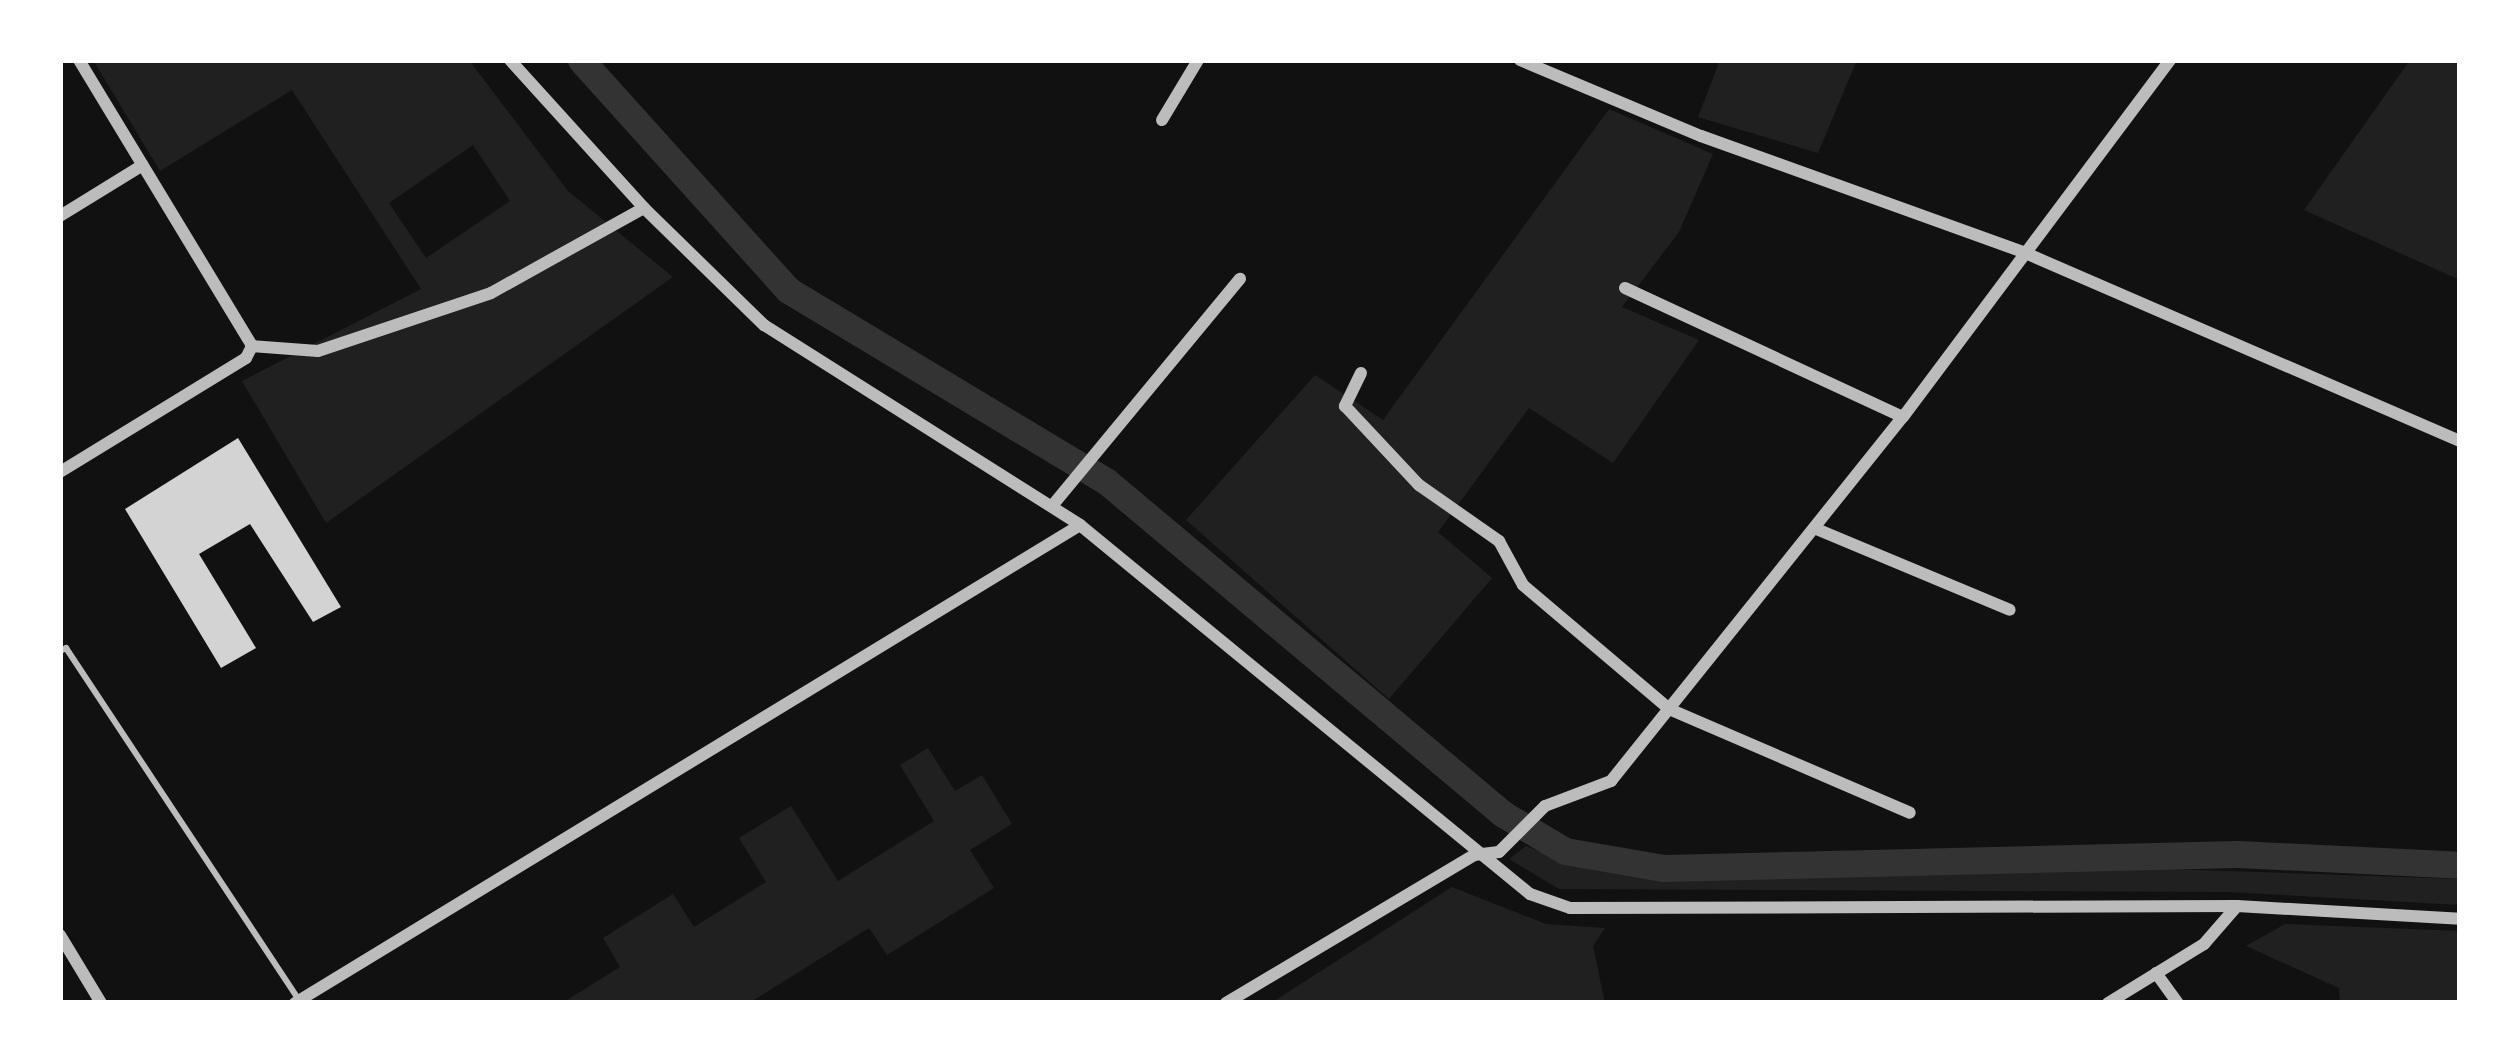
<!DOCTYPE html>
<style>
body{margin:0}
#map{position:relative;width:2520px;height:1063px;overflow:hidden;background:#111;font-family:Manrope,sans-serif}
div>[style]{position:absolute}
.green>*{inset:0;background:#202020}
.canal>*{height:27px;margin:-13.5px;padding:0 13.5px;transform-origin:13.5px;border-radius:13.5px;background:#333}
.building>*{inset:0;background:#d3d3d3}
.service>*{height:6px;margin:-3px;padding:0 3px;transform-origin:3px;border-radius:3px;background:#bcbcbc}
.minor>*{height:12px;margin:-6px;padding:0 6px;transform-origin:6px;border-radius:6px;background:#bcbcbc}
span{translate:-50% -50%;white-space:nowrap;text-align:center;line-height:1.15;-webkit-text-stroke:12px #fff;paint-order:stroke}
.frame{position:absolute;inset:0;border:63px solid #fff;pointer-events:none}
</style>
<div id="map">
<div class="green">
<div style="clip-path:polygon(evenodd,93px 60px,469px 60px,568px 191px,673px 277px,326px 523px,242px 381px,421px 289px,292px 90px,160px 171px,93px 60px,473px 145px,510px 201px,426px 258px,389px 203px,473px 145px)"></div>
<div style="clip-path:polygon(1720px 60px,1857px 60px,1818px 153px,1698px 117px)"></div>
<div style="clip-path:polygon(2410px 60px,2460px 60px,2460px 280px,2304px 210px)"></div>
<div style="clip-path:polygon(1609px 109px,1713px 154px,1679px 232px,1622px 307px,1699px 340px,1613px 463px,1529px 408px,1438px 532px,1492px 578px,1389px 699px,1186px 520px,1315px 375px,1383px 420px)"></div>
<div style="clip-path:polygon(928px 748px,955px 791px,982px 775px,1012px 824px,970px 850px,994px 888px,887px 955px,869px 928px,749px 1003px,562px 1003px,620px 967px,603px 938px,673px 894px,694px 927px,766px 882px,739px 838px,791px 806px,838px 881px,934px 821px,900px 765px)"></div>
<div style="clip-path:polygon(1526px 846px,1575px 866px,1683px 876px,2081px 866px,2460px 879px,2460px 905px,2229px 892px,1559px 889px,1509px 859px)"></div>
<div style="clip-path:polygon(1452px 887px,1546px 924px,1605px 928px,1593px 946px,1605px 1003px,1271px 1003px)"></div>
<div style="clip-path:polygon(2285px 924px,2460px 931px,2460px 1003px,2340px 1003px,2339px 988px,2246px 946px)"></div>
</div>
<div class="canal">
<div style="left:581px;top:60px;width:309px;rotate:48deg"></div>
<div style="left:788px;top:290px;width:371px;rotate:31deg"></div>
<div style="left:1106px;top:481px;width:518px;rotate:39.99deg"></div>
<div style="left:1503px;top:814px;width:72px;rotate:30.8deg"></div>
<div style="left:1565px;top:851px;width:99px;rotate:9.8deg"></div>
<div style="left:1663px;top:868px;width:575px;rotate:-1.39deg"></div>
<div style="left:2238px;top:854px;width:222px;rotate:2.8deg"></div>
</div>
<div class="building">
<div style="clip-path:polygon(238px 438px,341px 607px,313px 622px,250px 524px,199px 554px,256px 648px,221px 668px,125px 509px)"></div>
</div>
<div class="service">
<div style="left:60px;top:651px;width:7px;rotate:-27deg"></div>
<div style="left:66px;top:648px;width:422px;rotate:56.5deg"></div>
</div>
<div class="minor">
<div style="left:79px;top:60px;width:334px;rotate:58.8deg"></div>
<div style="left:510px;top:60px;width:200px;rotate:47.8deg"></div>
<div style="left:644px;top:208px;width:168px;rotate:44.3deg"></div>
<div style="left:764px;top:325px;width:374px;rotate:32.3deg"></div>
<div style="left:1080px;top:525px;width:582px;rotate:39.35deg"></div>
<div style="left:1530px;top:894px;width:42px;rotate:19.3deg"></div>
<div style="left:1570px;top:908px;width:667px;rotate:-0.17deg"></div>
<div style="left:2237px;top:906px;width:223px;rotate:3.3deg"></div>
<div style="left:1520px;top:60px;width:196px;rotate:22.8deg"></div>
<div style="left:1701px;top:136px;width:342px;rotate:19.8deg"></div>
<div style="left:2023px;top:252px;width:476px;rotate:23.4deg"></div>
<div style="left:1162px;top:120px;width:70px;rotate:-59deg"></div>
<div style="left:60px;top:216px;width:97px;rotate:-31.6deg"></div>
<div style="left:1625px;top:288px;width:306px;rotate:24.9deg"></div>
<div style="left:252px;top:346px;width:66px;rotate:4.3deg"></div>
<div style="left:318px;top:351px;width:182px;rotate:-18.5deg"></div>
<div style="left:491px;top:293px;width:175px;rotate:-29.1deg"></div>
<div style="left:1361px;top:373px;width:37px;rotate:116deg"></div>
<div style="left:1345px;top:406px;width:108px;rotate:46.9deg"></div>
<div style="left:1419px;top:485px;width:98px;rotate:35deg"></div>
<div style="left:1499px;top:541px;width:50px;rotate:61.4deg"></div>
<div style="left:1523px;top:585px;width:192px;rotate:40.3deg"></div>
<div style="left:1669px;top:709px;width:262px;rotate:23.3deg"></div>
<div style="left:60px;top:472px;width:218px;rotate:-31.5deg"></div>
<div style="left:246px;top:358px;width:13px;rotate:-63deg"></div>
<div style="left:1052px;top:506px;width:295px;rotate:-50.4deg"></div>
<div style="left:1814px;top:528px;width:212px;rotate:22.7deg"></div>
<div style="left:60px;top:935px;width:79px;rotate:58.9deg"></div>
<div style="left:2156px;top:973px;width:37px;rotate:54deg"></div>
<div style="left:295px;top:1003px;width:919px;rotate:-31.34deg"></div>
<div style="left:1226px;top:1003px;width:289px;rotate:-30.8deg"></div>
<div style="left:1474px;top:855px;width:25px;rotate:-7deg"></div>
<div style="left:1499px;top:852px;width:65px;rotate:-45deg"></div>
<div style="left:1545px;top:806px;width:71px;rotate:-20.7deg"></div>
<div style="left:1611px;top:781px;width:467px;rotate:-51.3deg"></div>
<div style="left:1903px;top:417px;width:446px;rotate:-53.2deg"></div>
<div style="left:2108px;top:1003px;width:113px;rotate:-31.6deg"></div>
<div style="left:2204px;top:944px;width:50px;rotate:-49deg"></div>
</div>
<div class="frame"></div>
</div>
